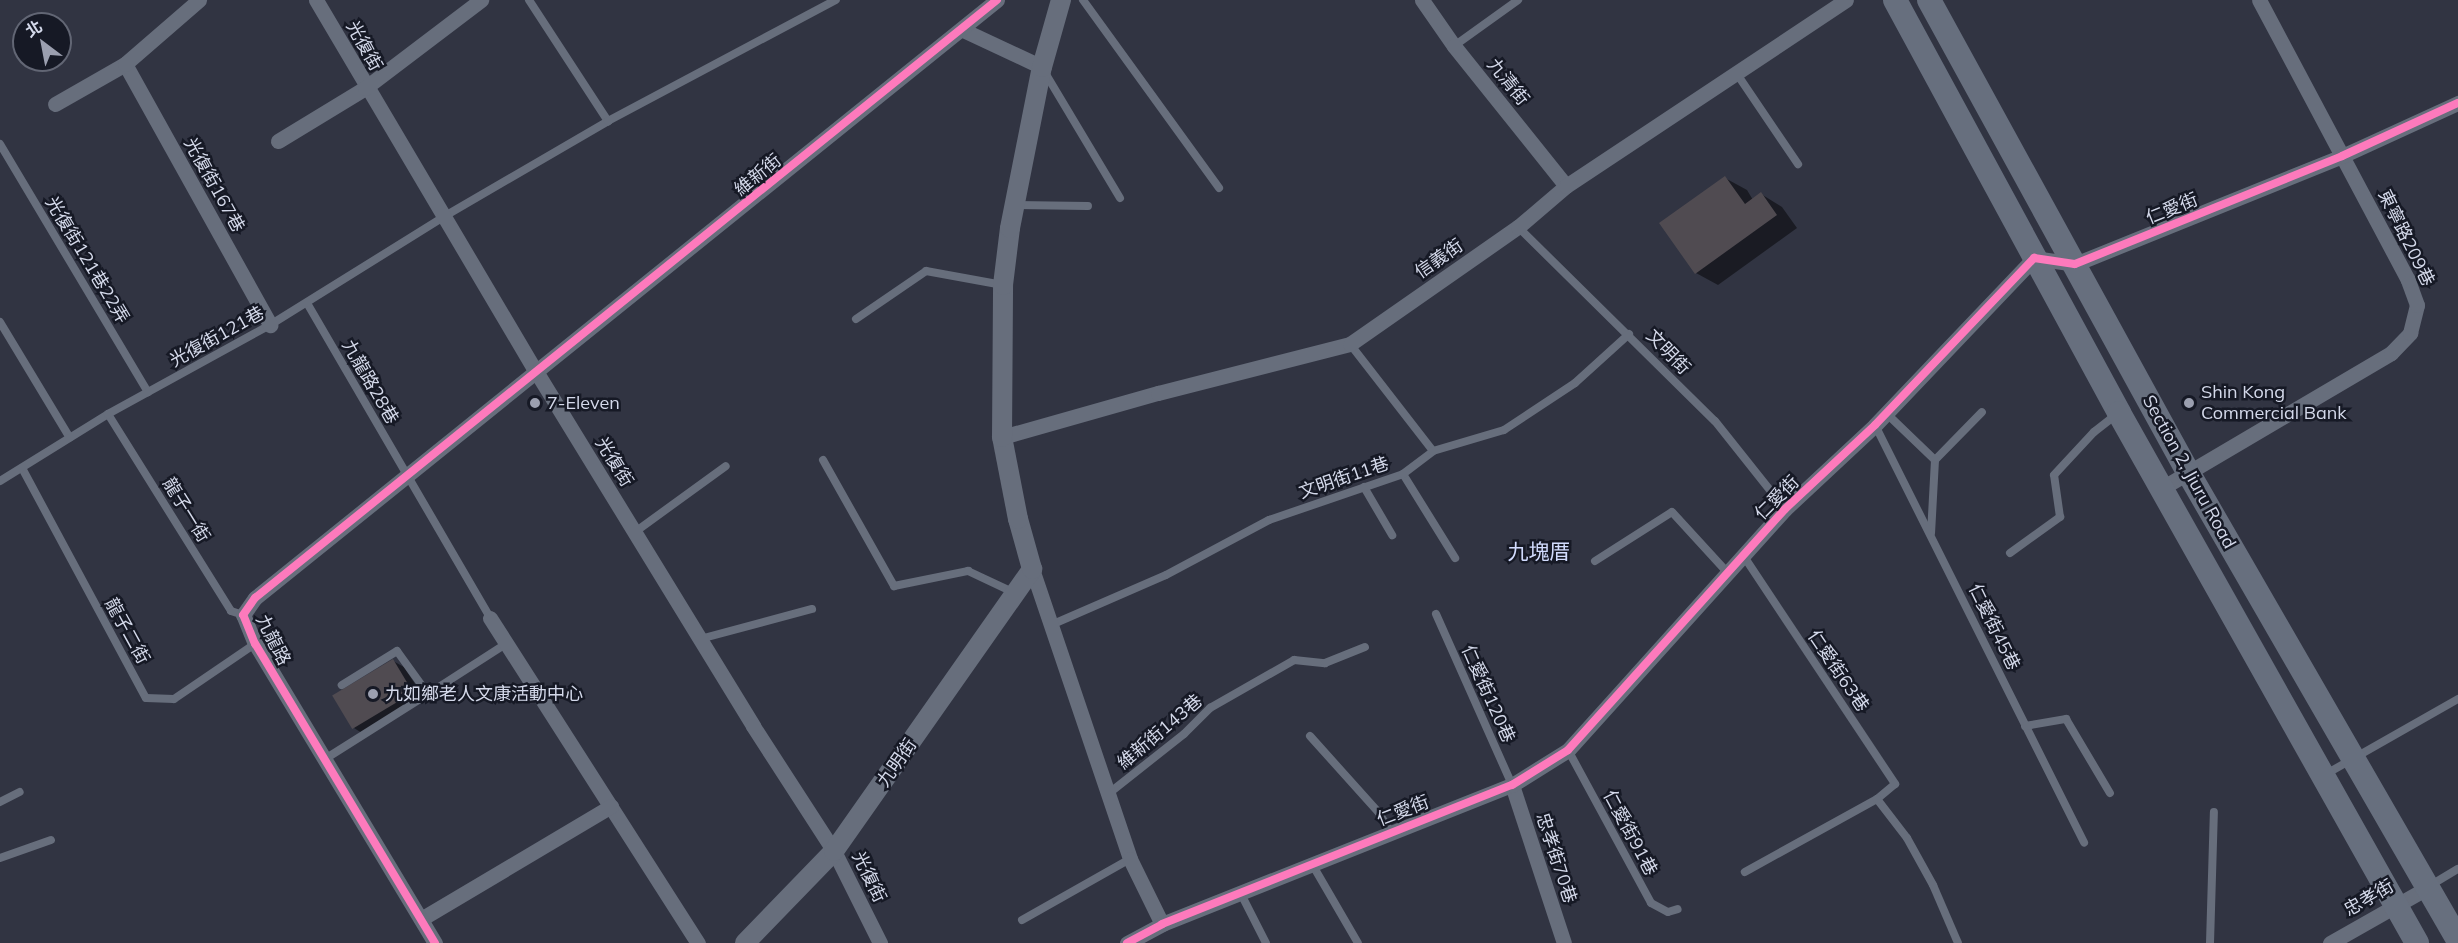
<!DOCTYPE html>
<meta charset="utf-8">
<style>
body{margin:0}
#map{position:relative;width:2458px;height:943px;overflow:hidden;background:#313442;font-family:Mulish,"Noto Sans TC",sans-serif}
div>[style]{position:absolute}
.shadow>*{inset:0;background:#0007}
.building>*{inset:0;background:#504b51;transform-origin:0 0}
.service>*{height:8px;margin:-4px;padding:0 4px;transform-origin:4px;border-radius:4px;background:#676e7c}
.minor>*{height:15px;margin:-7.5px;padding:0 7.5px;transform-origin:7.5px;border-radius:7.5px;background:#676e7c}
.tertiary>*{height:20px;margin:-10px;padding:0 10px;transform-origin:10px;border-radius:10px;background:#676e7c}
.primary>*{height:24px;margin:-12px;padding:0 12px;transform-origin:12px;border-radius:12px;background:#676f7e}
.cycleway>*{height:8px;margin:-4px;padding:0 4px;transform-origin:4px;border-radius:4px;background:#fd7abc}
.dots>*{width:16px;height:16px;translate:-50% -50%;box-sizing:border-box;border:3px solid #161925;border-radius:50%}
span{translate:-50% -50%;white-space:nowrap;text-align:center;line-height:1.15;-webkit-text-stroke:5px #161925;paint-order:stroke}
.street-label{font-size:18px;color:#d4d9ea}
.poi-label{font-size:18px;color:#d4d9ea}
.left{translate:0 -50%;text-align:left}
.quarter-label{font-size:21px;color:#d2dcfe}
.north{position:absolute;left:12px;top:12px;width:60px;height:60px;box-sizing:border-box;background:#161925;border:2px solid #626674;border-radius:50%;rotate:328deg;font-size:16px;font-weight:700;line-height:24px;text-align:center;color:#d4d9ea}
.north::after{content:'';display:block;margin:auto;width:21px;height:27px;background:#9b9faf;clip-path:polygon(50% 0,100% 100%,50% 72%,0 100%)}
</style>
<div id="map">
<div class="shadow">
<div style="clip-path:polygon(1725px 178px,1747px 190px,1753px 200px,1761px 194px,1782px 207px,1797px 228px,1718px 285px,1696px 273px)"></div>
<div style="clip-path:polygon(393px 661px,404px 667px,424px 698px,365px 735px,354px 728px)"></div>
</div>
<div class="building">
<div style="clip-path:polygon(1725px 176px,1745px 204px,1761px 192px,1777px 215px,1695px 274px,1659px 223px)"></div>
<div style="left:393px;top:659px;width:39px;height:71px;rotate:59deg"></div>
</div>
<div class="service">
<div style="left:529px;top:0;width:145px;rotate:56.9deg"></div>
<div style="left:1083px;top:0;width:232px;rotate:54.1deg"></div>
<div style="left:1454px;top:46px;width:79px;rotate:-35.7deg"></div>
<div style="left:1044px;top:71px;width:148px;rotate:59.1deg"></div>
<div style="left:1737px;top:74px;width:109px;rotate:55.9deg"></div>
<div style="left:0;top:144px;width:289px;rotate:59.2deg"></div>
<div style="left:1015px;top:205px;width:73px;rotate:0.8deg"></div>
<div style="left:1518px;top:227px;width:276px;rotate:44.6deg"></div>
<div style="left:1715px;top:421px;width:112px;rotate:51.5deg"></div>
<div style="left:307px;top:303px;width:364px;rotate:59.8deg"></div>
<div style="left:856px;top:319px;width:85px;rotate:-34.4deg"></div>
<div style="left:926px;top:271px;width:78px;rotate:10.3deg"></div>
<div style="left:0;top:322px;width:135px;rotate:58.9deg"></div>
<div style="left:1350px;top:344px;width:135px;rotate:52.2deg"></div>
<div style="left:1886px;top:413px;width:68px;rotate:43.8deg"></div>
<div style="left:1935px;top:460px;width:73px;rotate:93.1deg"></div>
<div style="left:108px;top:414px;width:232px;rotate:58deg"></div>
<div style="left:231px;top:611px;width:13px;rotate:18deg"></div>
<div style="left:1875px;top:425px;width:467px;rotate:63.4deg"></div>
<div style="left:823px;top:460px;width:145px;rotate:60.6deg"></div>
<div style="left:894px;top:586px;width:76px;rotate:-11.5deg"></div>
<div style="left:968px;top:571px;width:52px;rotate:25.1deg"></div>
<div style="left:1935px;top:460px;width:67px;rotate:-45.6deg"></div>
<div style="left:22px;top:468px;width:261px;rotate:61.7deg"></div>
<div style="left:146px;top:698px;width:28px;rotate:2deg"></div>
<div style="left:174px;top:699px;width:98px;rotate:-34.2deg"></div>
<div style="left:1403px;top:474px;width:99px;rotate:58.2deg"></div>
<div style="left:0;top:481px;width:127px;rotate:-31.8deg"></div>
<div style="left:108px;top:414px;width:185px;rotate:-28.8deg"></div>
<div style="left:270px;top:325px;width:206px;rotate:-31.9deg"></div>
<div style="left:445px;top:216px;width:189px;rotate:-30.2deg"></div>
<div style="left:608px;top:121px;width:258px;rotate:-28deg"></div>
<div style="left:1364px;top:487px;width:56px;rotate:59.7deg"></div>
<div style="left:635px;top:532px;width:112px;rotate:-36deg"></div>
<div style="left:2010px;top:553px;width:62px;rotate:-35.8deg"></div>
<div style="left:2060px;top:517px;width:42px;rotate:-98.1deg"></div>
<div style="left:2054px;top:475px;width:59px;rotate:-47.1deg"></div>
<div style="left:2094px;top:432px;width:28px;rotate:-38deg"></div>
<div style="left:1743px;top:555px;width:275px;rotate:56.4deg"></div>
<div style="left:1895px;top:784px;width:23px;rotate:140deg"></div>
<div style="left:1877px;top:799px;width:151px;rotate:151.1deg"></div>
<div style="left:1595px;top:561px;width:91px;rotate:-32.5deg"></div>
<div style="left:1672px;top:512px;width:81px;rotate:47.5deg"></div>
<div style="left:1436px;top:614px;width:187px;rotate:66deg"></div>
<div style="left:1051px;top:625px;width:125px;rotate:-23.5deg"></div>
<div style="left:1166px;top:575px;width:117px;rotate:-28.1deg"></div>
<div style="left:1269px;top:520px;width:142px;rotate:-18.9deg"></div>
<div style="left:1403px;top:474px;width:38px;rotate:-37deg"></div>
<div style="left:1433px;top:451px;width:74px;rotate:-16.5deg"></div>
<div style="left:1504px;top:430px;width:85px;rotate:-33.5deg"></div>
<div style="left:1575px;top:383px;width:73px;rotate:-42.2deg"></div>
<div style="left:700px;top:639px;width:116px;rotate:-15deg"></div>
<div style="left:428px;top:694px;width:94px;rotate:-32.8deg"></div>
<div style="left:2025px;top:726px;width:42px;rotate:-9.7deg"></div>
<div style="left:2066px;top:719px;width:86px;rotate:59.3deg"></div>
<div style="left:1310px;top:736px;width:103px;rotate:48.1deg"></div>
<div style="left:1379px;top:813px;width:22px;rotate:58deg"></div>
<div style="left:1568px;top:750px;width:174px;rotate:61.5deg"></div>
<div style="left:1651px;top:903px;width:19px;rotate:28deg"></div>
<div style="left:1668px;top:912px;width:10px;rotate:-17deg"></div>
<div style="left:325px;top:759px;width:122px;rotate:-32.3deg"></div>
<div style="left:428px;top:694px;width:53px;rotate:-125.8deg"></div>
<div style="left:397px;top:651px;width:65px;rotate:148.3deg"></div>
<div style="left:2326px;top:774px;width:152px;rotate:-29.6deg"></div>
<div style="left:1108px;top:794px;width:97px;rotate:-38.3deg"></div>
<div style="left:1184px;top:734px;width:37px;rotate:-45deg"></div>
<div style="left:1210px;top:708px;width:97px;rotate:-29.7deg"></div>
<div style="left:1294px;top:660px;width:31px;rotate:6deg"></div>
<div style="left:1325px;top:663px;width:43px;rotate:-21.8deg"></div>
<div style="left:1877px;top:799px;width:49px;rotate:52.4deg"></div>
<div style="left:1907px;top:838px;width:54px;rotate:61deg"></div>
<div style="left:1933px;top:885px;width:63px;rotate:66.7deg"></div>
<div style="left:0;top:802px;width:22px;rotate:-27deg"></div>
<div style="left:0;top:858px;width:54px;rotate:-19.4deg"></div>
<div style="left:1312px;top:864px;width:91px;rotate:59.8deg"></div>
<div style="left:2431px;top:885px;width:31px;rotate:-31deg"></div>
<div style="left:1240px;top:892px;width:57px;rotate:63deg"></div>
<div style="left:1022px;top:920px;width:124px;rotate:-29.5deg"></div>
<div style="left:2210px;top:943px;width:131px;rotate:-88.3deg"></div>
</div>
<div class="minor">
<div style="left:316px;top:0;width:434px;rotate:59.4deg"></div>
<div style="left:537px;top:373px;width:414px;rotate:58.5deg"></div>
<div style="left:753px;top:726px;width:149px;rotate:57.1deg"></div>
<div style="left:834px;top:851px;width:103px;rotate:63.4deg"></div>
<div style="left:1422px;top:0;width:56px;rotate:55.2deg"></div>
<div style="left:1454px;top:46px;width:179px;rotate:51.3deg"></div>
<div style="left:963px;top:30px;width:87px;rotate:25.1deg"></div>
<div style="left:125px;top:64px;width:299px;rotate:60.9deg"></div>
<div style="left:55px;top:104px;width:81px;rotate:-29.7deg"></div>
<div style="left:125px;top:64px;width:98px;rotate:-40.9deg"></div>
<div style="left:278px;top:141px;width:102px;rotate:-31.3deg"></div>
<div style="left:365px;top:88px;width:146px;rotate:-37.2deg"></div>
<div style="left:1002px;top:437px;width:162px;rotate:-15.8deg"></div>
<div style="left:1158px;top:393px;width:198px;rotate:-14.3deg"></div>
<div style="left:1350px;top:344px;width:205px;rotate:-34.9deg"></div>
<div style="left:1518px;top:227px;width:63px;rotate:-40.5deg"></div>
<div style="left:1566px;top:186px;width:336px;rotate:-33.6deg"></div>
<div style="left:2162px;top:488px;width:266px;rotate:-30.5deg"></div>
<div style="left:2391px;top:353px;width:28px;rotate:-46deg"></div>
<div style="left:2410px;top:333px;width:29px;rotate:-76deg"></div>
<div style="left:2417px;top:305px;width:27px;rotate:-110deg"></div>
<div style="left:2408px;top:280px;width:317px;rotate:-118deg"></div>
<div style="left:1032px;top:569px;width:306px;rotate:71.3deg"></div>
<div style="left:1130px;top:859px;width:72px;rotate:63.8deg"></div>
<div style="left:490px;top:618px;width:386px;rotate:57.4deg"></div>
<div style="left:1512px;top:785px;width:166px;rotate:71.8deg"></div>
<div style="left:421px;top:919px;width:221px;rotate:-30.7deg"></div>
<div style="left:435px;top:943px;width:349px;rotate:-121deg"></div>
<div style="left:255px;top:644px;width:31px;rotate:-112deg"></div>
<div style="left:243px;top:615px;width:21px;rotate:-55deg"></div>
<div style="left:255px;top:598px;width:953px;rotate:-38.87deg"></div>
<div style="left:1127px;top:943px;width:40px;rotate:-28deg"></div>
<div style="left:1162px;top:924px;width:377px;rotate:-21.7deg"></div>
<div style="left:1512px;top:785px;width:66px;rotate:-32deg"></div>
<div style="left:1568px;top:750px;width:324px;rotate:-48deg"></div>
<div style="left:1785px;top:509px;width:123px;rotate:-43deg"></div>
<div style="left:1875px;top:425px;width:231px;rotate:-46.4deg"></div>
<div style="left:2034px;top:258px;width:41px;rotate:8.3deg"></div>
<div style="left:2075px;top:264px;width:288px;rotate:-22deg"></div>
<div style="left:2342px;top:156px;width:128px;rotate:-24.6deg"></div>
<div style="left:2330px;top:943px;width:112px;rotate:-29.6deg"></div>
</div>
<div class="tertiary">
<div style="left:745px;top:943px;width:128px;rotate:-45.9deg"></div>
<div style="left:834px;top:851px;width:345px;rotate:-54.9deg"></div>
<div style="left:1032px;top:569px;width:52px;rotate:-105.6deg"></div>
<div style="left:1018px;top:519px;width:84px;rotate:-101deg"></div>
<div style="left:1002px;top:437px;width:152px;rotate:-89.6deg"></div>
<div style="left:1003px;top:285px;width:57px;rotate:-83deg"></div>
<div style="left:1010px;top:228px;width:164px;rotate:-78.8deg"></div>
<div style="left:1042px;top:67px;width:70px;rotate:-74.2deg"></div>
</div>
<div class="primary">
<div style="left:1895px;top:0;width:470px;rotate:61.5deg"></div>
<div style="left:2119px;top:413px;width:608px;rotate:60.65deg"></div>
<div style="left:1929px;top:0;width:541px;rotate:61.25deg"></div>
<div style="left:2189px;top:474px;width:538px;rotate:60deg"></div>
</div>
<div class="cycleway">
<div style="left:435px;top:943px;width:349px;rotate:-121deg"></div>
<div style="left:255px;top:644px;width:31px;rotate:-112deg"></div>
<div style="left:243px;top:615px;width:21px;rotate:-55deg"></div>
<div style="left:255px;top:598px;width:953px;rotate:-38.87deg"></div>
<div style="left:1127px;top:943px;width:40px;rotate:-28deg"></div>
<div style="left:1162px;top:924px;width:377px;rotate:-21.7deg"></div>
<div style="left:1512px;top:785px;width:66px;rotate:-32deg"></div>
<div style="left:1568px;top:750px;width:324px;rotate:-48deg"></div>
<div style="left:1785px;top:509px;width:123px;rotate:-43deg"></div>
<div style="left:1875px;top:425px;width:231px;rotate:-46.4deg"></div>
<div style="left:2034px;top:258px;width:41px;rotate:8.3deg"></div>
<div style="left:2075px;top:264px;width:288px;rotate:-22deg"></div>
<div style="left:2342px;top:156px;width:128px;rotate:-24.6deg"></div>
</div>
<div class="dots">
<div style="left:535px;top:403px;background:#9b9faf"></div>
<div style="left:2189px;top:403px;background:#9b9faf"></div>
<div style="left:373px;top:694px;background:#9b9faf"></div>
</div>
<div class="street-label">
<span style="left:364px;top:46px;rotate:61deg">光復街</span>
<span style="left:1508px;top:82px;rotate:51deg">九清街</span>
<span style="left:758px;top:175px;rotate:-39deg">維新街</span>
<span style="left:214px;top:185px;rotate:61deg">光復街167巷</span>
<span style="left:2172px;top:209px;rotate:-22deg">仁愛街</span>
<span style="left:2406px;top:238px;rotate:64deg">東寧路209巷</span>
<span style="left:1439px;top:259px;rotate:-35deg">信義街</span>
<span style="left:87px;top:260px;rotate:59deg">光復街121巷22弄</span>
<span style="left:217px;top:337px;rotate:-29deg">光復街121巷</span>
<span style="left:1668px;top:352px;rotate:46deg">文明街</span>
<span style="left:370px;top:382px;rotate:60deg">九龍路28巷</span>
<span style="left:614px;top:462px;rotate:58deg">光復街</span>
<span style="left:2189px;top:472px;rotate:61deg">Section 2, Jiuru Road</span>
<span style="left:1344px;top:478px;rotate:-19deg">文明街11巷</span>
<span style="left:1777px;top:498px;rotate:-45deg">仁愛街</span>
<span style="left:186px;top:510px;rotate:58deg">龍子一街</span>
<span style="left:1994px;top:627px;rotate:64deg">仁愛街45巷</span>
<span style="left:127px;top:631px;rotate:61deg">龍子二街</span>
<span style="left:273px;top:640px;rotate:63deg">九龍路</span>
<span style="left:1838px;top:671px;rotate:56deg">仁愛街63巷</span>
<span style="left:1488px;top:694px;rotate:66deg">仁愛街120巷</span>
<span style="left:1160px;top:732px;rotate:-40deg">維新街143巷</span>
<span style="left:897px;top:763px;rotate:-55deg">九明街</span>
<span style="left:1403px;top:811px;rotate:-21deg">仁愛街</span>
<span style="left:1630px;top:833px;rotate:62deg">仁愛街91巷</span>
<span style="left:1556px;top:858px;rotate:72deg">忠孝街70巷</span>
<span style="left:869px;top:877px;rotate:64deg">光復街</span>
<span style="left:2369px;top:898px;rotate:-30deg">忠孝街</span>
</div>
<div class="poi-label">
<span class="left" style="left:2201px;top:403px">Shin Kong<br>Commercial Bank</span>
<span class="left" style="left:547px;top:403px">7-Eleven</span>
<span class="left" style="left:385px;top:694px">九如鄉老人文康活動中心</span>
</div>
<div class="quarter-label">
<span style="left:1539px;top:551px">九塊厝</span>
</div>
<div class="north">北</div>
</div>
